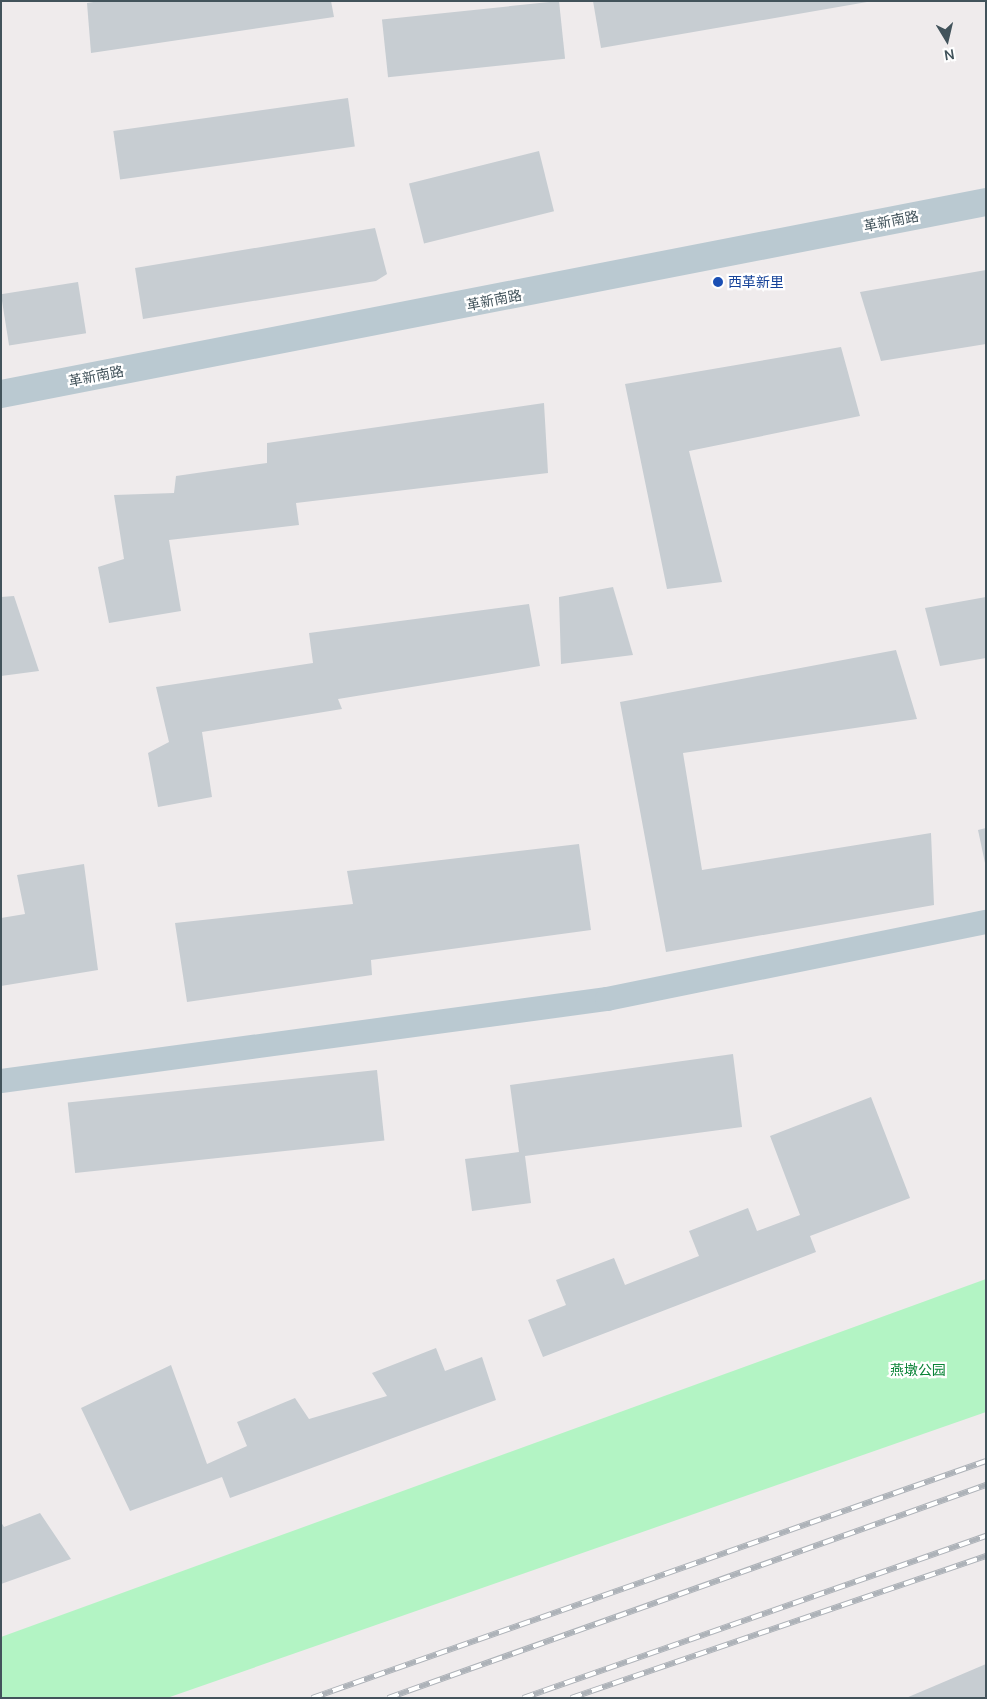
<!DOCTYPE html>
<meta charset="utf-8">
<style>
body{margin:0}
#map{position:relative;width:987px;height:1699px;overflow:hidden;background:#efebec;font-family:Manrope,"Noto Sans SC",sans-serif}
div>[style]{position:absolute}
.green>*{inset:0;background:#b3f4c4}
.building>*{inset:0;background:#c7cdd2;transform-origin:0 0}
.minor>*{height:24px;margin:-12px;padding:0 12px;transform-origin:12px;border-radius:12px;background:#bac9d1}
.tertiary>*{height:28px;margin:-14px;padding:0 14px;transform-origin:14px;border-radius:14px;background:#bac9d1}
.rail>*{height:5.5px;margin-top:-2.75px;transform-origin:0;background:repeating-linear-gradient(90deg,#fff 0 11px,#adb2b8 0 22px);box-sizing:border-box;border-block:1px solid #adb2b8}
.dots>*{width:14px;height:14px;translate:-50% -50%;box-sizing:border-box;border:2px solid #fff;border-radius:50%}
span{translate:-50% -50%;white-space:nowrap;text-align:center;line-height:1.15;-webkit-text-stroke:4.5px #fff;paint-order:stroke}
.street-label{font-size:14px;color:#42535b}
.transit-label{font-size:14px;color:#164399}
.left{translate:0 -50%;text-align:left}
.park-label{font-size:14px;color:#0b8438}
.frame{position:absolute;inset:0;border:2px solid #42535b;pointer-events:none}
.north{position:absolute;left:922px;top:15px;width:50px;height:50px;-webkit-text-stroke:4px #fff;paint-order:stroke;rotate:171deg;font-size:14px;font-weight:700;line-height:20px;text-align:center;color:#42535b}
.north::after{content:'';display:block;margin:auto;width:18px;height:22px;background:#42535b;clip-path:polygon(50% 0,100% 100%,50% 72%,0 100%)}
</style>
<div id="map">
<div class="green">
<div style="clip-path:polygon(986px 1279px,986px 1412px,167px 1698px,1px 1698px,1px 1637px)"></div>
</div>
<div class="building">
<div style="clip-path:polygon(100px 1px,331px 1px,334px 17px,91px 53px,87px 3px)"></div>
<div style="left:559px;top:1px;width:58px;height:178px;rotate:84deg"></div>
<div style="clip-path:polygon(593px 1px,867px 1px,867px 2px,601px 48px)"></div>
<div style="left:348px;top:98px;width:49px;height:237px;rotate:82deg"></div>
<div style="left:539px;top:151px;width:62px;height:134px;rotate:76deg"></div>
<div style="clip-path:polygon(375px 228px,387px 274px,376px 281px,143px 319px,135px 268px)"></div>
<div style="clip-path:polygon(986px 270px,986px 344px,881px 361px,860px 292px)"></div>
<div style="left:78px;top:282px;width:52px;height:78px;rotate:81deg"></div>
<div style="clip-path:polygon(841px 347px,860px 416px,689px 451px,722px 582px,667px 589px,625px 384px)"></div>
<div style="clip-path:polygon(544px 403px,548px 473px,296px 503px,299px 525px,169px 540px,181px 611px,109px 623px,98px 567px,124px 559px,114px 495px,174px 493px,176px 476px,267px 463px,267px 443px)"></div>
<div style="clip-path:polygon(613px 587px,633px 655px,561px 664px,559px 597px)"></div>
<div style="clip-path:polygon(14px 596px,39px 671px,1px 676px,1px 597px)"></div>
<div style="clip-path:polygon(986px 597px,986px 658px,940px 666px,925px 608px)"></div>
<div style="clip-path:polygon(529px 604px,540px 666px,338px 699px,342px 709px,202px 732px,212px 797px,158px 807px,148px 753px,169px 742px,156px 687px,313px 663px,309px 633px)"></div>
<div style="clip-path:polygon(896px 650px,917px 719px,683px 753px,702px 870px,931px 833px,934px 905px,666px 952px,620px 702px)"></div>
<div style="clip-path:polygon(986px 828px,986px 863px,985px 863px,978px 830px)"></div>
<div style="clip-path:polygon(579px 844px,591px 930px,371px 960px,372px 975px,187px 1002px,175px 923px,353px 904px,347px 871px)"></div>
<div style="clip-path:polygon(84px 864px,98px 970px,1px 986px,1px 918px,25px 914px,17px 875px)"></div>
<div style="clip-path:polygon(733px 1054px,742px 1127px,525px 1156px,531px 1203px,472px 1211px,465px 1159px,519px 1152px,510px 1085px)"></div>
<div style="left:377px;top:1070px;width:71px;height:311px;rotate:84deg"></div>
<div style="clip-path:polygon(871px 1097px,910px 1198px,810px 1236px,816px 1252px,543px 1357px,528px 1320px,566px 1305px,556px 1280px,614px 1258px,625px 1285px,699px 1256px,689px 1231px,748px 1208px,757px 1231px,800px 1215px,770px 1136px)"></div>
<div style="clip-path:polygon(436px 1348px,445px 1371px,482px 1357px,496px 1400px,230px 1498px,222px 1477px,130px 1511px,81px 1408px,171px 1365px,207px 1464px,247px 1446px,237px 1422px,295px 1398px,309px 1419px,387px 1396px,372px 1373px)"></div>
<div style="clip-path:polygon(40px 1513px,71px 1559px,1px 1584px,1px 1522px,4px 1527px)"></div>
<div style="clip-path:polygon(986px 1664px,986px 1698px,906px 1698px)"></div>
</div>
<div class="minor">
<div style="left:1px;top:1081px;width:612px;rotate:-7.71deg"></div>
<div style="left:607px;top:999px;width:387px;rotate:-11.5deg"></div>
</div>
<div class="tertiary">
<div style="left:1px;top:394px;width:1004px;rotate:-11.03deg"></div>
</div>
<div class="rail">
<div style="left:312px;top:1698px;width:714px;rotate:-19.37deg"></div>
<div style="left:388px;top:1698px;width:635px;rotate:-19.61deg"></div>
<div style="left:523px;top:1698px;width:491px;rotate:-19.3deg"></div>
<div style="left:571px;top:1698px;width:439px;rotate:-18.9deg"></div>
</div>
<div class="dots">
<div style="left:718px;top:282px;background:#1a4fb4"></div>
</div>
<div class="street-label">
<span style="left:891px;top:221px;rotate:-11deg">革新南路</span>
<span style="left:494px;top:300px;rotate:-11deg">革新南路</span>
<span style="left:96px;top:376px;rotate:-11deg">革新南路</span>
</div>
<div class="transit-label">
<span class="left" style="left:728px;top:282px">西革新里</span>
</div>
<div class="park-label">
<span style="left:918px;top:1370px">燕墩公园</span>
</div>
<div class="frame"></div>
<div class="north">N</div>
</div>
